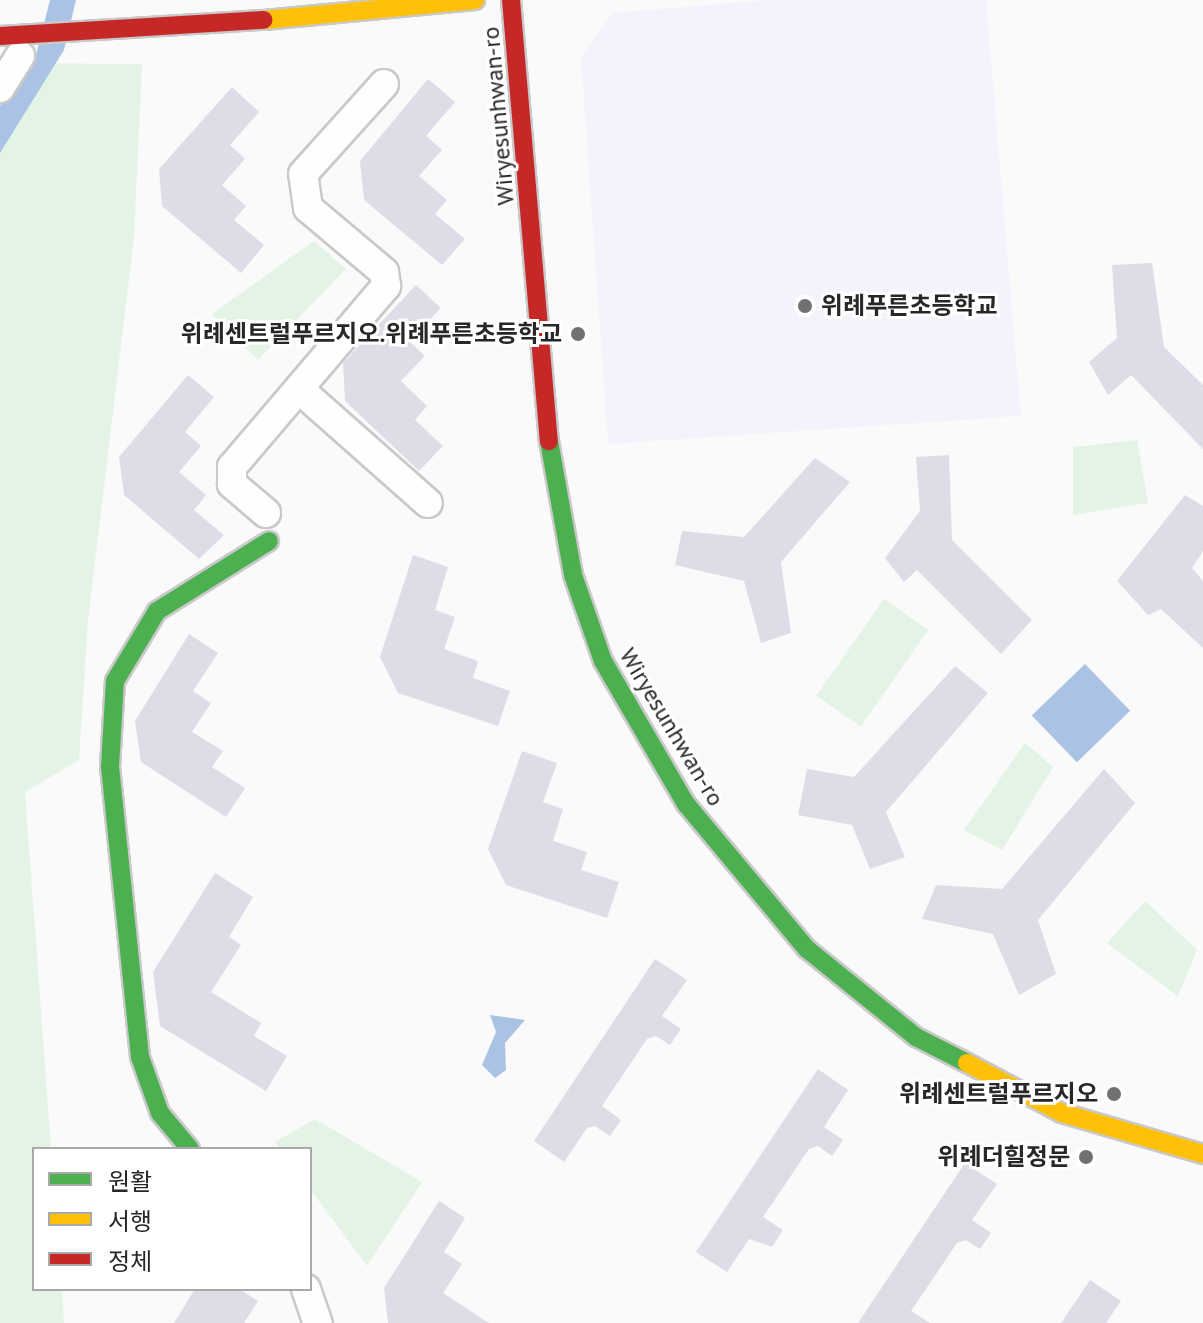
<!DOCTYPE html>
<meta charset="utf-8">
<style>
body{margin:0}
#map{position:relative;width:1203px;height:1323px;overflow:hidden;background:#fafafa;font-family:"PT Sans","Noto Sans KR",sans-serif}
div>[style]{position:absolute}
.education>*{inset:0;background:#f5f2fc}
.green>*{inset:0;background:#e3f4e6;transform-origin:0 0}
.water>*{inset:0;background:#aac3e5;transform-origin:0 0}
.building>*{inset:0;background:#dddde8}
.roads{filter:drop-shadow(2px 0 #c9c9ca) drop-shadow(-2px 0 #c9c9ca) drop-shadow(0 2px #c9c9ca) drop-shadow(0 -2px #c9c9ca)}
.street>*{height:28px;margin:-14px;padding:0 14px;transform-origin:14px;border-radius:14px;background:#fefefe}
.fast>*{height:18px;margin:-9px;padding:0 9px;transform-origin:9px;border-radius:9px;background:#4caf50}
.slow>*{height:18px;margin:-9px;padding:0 9px;transform-origin:9px;border-radius:9px;background:#ffc107}
.jam>*{height:18px;margin:-9px;padding:0 9px;transform-origin:9px;border-radius:9px;background:#c62828}
.dots>*{width:22px;height:22px;translate:-50% -50%;box-sizing:border-box;border:4px solid #fff;border-radius:50%}
span{translate:-50% -50%;white-space:nowrap;text-align:center;line-height:1.15;-webkit-text-stroke:6px #fff;paint-order:stroke}
.street-label{font-size:24px;color:#272728}
.poi-label{font-size:24px;color:#272728;font-weight:700}
.left{translate:0 -50%;text-align:left}
.right{translate:-100% -50%;text-align:right}
.legend{position:absolute;left:32px;top:1147px;width:280px;height:144px;box-sizing:border-box;background:#fff;border:2px solid #a9a9a9;margin:0;padding:10px 14px;list-style:none;font-size:24px;color:#272728}
.legend li{display:flex;align-items:center;gap:16px;height:40px}
.legend b{width:40px;border:2px solid #a9a9a9}
</style>
<div id="map">
<div class="education">
<div style="clip-path:polygon(767px 0,986px 0,1021px 416px,608px 444px,581px 57px,612px 13px)"></div>
</div>
<div class="green">
<div style="clip-path:polygon(0 63px,142px 64px,134px 237px,88px 620px,79px 760px,25px 792px,51px 1149px,34px 1149px,34px 1289px,62px 1289px,64px 1323px,0 1323px)"></div>
<div style="clip-path:polygon(314px 241px,346px 269px,258px 360px,212px 314px)"></div>
<div style="clip-path:polygon(1137px 440px,1148px 503px,1073px 515px,1073px 447px)"></div>
<div style="left:884px;top:599px;width:54px;height:118px;rotate:35deg"></div>
<div style="clip-path:polygon(1025px 743px,1053px 767px,1002px 850px,964px 830px)"></div>
<div style="clip-path:polygon(1145px 901px,1197px 950px,1178px 996px,1107px 943px)"></div>
<div style="clip-path:polygon(315px 1119px,422px 1182px,367px 1266px,310px 1189px,310px 1149px,280px 1149px,275px 1142px)"></div>
</div>
<div class="water">
<div style="clip-path:polygon(50px 0,76px 0,64px 50px,0 153px,0 106px,35px 59px)"></div>
<div style="left:1085px;top:664px;width:65px;height:74px;rotate:46deg"></div>
<div style="clip-path:polygon(490px 1015px,525px 1020px,505px 1043px,506px 1070px,495px 1078px,482px 1065px,496px 1032px)"></div>
</div>
<div class="building">
<div style="clip-path:polygon(428px 79px,455px 102px,426px 136px,442px 150px,419px 176px,447px 200px,435px 214px,465px 239px,442px 265px,364px 200px,360px 161px)"></div>
<div style="clip-path:polygon(232px 87px,259px 112px,230px 145px,245px 159px,222px 185px,246px 206px,234px 220px,264px 245px,241px 273px,162px 206px,159px 169px)"></div>
<div style="clip-path:polygon(1152px 263px,1164px 347px,1203px 385px,1203px 449px,1131px 375px,1108px 395px,1089px 362px,1117px 338px,1112px 265px)"></div>
<div style="clip-path:polygon(416px 285px,441px 308px,409px 341px,425px 356px,401px 381px,427px 406px,415px 420px,443px 446px,419px 471px,345px 401px,343px 363px)"></div>
<div style="clip-path:polygon(188px 375px,214px 397px,185px 432px,201px 446px,179px 472px,206px 495px,194px 510px,224px 535px,199px 559px,124px 495px,119px 457px)"></div>
<div style="clip-path:polygon(949px 455px,952px 540px,1032px 620px,1001px 654px,917px 570px,904px 582px,885px 558px,920px 511px,916px 457px)"></div>
<div style="clip-path:polygon(815px 458px,850px 482px,781px 562px,791px 633px,761px 643px,744px 581px,675px 565px,682px 531px,744px 537px)"></div>
<div style="clip-path:polygon(1185px 495px,1203px 506px,1203px 551px,1192px 568px,1203px 581px,1203px 648px,1161px 609px,1148px 615px,1117px 581px)"></div>
<div style="clip-path:polygon(413px 555px,448px 567px,435px 610px,455px 617px,444px 649px,478px 661px,473px 678px,510px 691px,498px 726px,398px 693px,380px 657px)"></div>
<div style="clip-path:polygon(189px 634px,218px 653px,193px 691px,211px 703px,192px 732px,223px 751px,212px 767px,245px 788px,226px 817px,141px 762px,135px 721px)"></div>
<div style="clip-path:polygon(955px 666px,988px 693px,886px 812px,905px 857px,870px 869px,852px 825px,798px 815px,807px 769px,854px 777px)"></div>
<div style="clip-path:polygon(522px 751px,557px 763px,543px 802px,563px 809px,553px 841px,587px 852px,581px 870px,619px 882px,607px 918px,506px 885px,488px 849px)"></div>
<div style="clip-path:polygon(1104px 769px,1135px 803px,1038px 920px,1056px 974px,1019px 995px,993px 934px,922px 919px,936px 885px,1002px 889px)"></div>
<div style="clip-path:polygon(215px 873px,253px 897px,229px 937px,241px 945px,211px 992px,261px 1023px,254px 1036px,287px 1056px,266px 1091px,160px 1026px,153px 972px)"></div>
<div style="clip-path:polygon(655px 959px,687px 980px,662px 1016px,681px 1029px,670px 1045px,656px 1036px,647px 1039px,602px 1106px,621px 1120px,610px 1136px,595px 1126px,587px 1128px,564px 1162px,534px 1141px)"></div>
<div style="clip-path:polygon(818px 1069px,848px 1090px,824px 1127px,843px 1140px,832px 1156px,818px 1146px,809px 1149px,763px 1217px,783px 1230px,772px 1247px,749px 1239px,727px 1272px,696px 1252px)"></div>
<div style="clip-path:polygon(965px 1163px,997px 1184px,972px 1220px,991px 1233px,980px 1249px,966px 1240px,957px 1243px,911px 1311px,930px 1323px,858px 1323px)"></div>
<div style="clip-path:polygon(439px 1201px,465px 1218px,444px 1252px,462px 1264px,443px 1293px,489px 1323px,388px 1323px,384px 1288px)"></div>
<div style="clip-path:polygon(1090px 1280px,1121px 1301px,1106px 1323px,1061px 1323px)"></div>
<div style="clip-path:polygon(195px 1289px,239px 1289px,258px 1301px,244px 1323px,174px 1323px)"></div>
</div>
<div class="roads">
<div class="street">
<div style="left:0;top:88px;width:38px;rotate:-58deg"></div>
<div style="left:299px;top:389px;width:172px;rotate:41.5deg"></div>
<div style="left:266px;top:513px;width:45px;rotate:-139.5deg"></div>
<div style="left:232px;top:484px;width:17px;rotate:-90deg"></div>
<div style="left:232px;top:467px;width:238px;rotate:-49.6deg"></div>
<div style="left:386px;top:286px;width:14px;rotate:-98deg"></div>
<div style="left:384px;top:272px;width:99px;rotate:-139.9deg"></div>
<div style="left:308px;top:208px;width:34px;rotate:-98deg"></div>
<div style="left:303px;top:174px;width:121px;rotate:-48deg"></div>
<div style="left:306px;top:1289px;width:36px;rotate:71deg"></div>
</div>
<div class="fast">
<div style="left:549px;top:441px;width:136px;rotate:79.8deg"></div>
<div style="left:573px;top:575px;width:91px;rotate:70.8deg"></div>
<div style="left:603px;top:661px;width:165px;rotate:59.9deg"></div>
<div style="left:686px;top:804px;width:189px;rotate:50.2deg"></div>
<div style="left:807px;top:949px;width:140px;rotate:38.9deg"></div>
<div style="left:916px;top:1037px;width:57px;rotate:27deg"></div>
<div style="left:190px;top:1149px;width:47px;rotate:-129.8deg"></div>
<div style="left:160px;top:1113px;width:59px;rotate:-109.7deg"></div>
<div style="left:140px;top:1057px;width:292px;rotate:-95.9deg"></div>
<div style="left:110px;top:767px;width:86px;rotate:-86.7deg"></div>
<div style="left:115px;top:681px;width:82px;rotate:-59deg"></div>
<div style="left:157px;top:611px;width:132px;rotate:-32deg"></div>
</div>
<div class="slow">
<div style="left:264px;top:20px;width:212px;rotate:-5.4deg"></div>
<div style="left:967px;top:1063px;width:107px;rotate:27.8deg"></div>
<div style="left:1062px;top:1113px;width:147px;rotate:16.2deg"></div>
</div>
<div class="jam">
<div style="left:511px;top:0;width:443px;rotate:85.1deg"></div>
<div style="left:0;top:36px;width:264px;rotate:-3.5deg"></div>
</div>
</div>
<div class="dots">
<div style="left:805px;top:306px;background:#717172"></div>
<div style="left:578px;top:334px;background:#717172"></div>
<div style="left:1114px;top:1094px;background:#717172"></div>
<div style="left:1086px;top:1157px;background:#717172"></div>
</div>
<div class="street-label">
<span style="left:498px;top:116px;rotate:-95deg">Wiryesunhwan-ro</span>
<span style="left:672px;top:727px;rotate:59deg">Wiryesunhwan-ro</span>
</div>
<div class="poi-label">
<span class="left" style="left:821px;top:306px">위례푸른초등학교</span>
<span class="right" style="left:562px;top:334px">위례센트럴푸르지오.위례푸른초등학교</span>
<span class="right" style="left:1098px;top:1094px">위례센트럴푸르지오</span>
<span class="right" style="left:1070px;top:1157px">위례더힐정문</span>
</div>
<ul class="legend">
<li><b style="height:10px;background:#4caf50"></b>원활</li>
<li><b style="height:10px;background:#ffc107"></b>서행</li>
<li><b style="height:10px;background:#c62828"></b>정체</li>
</ul>
</div>
